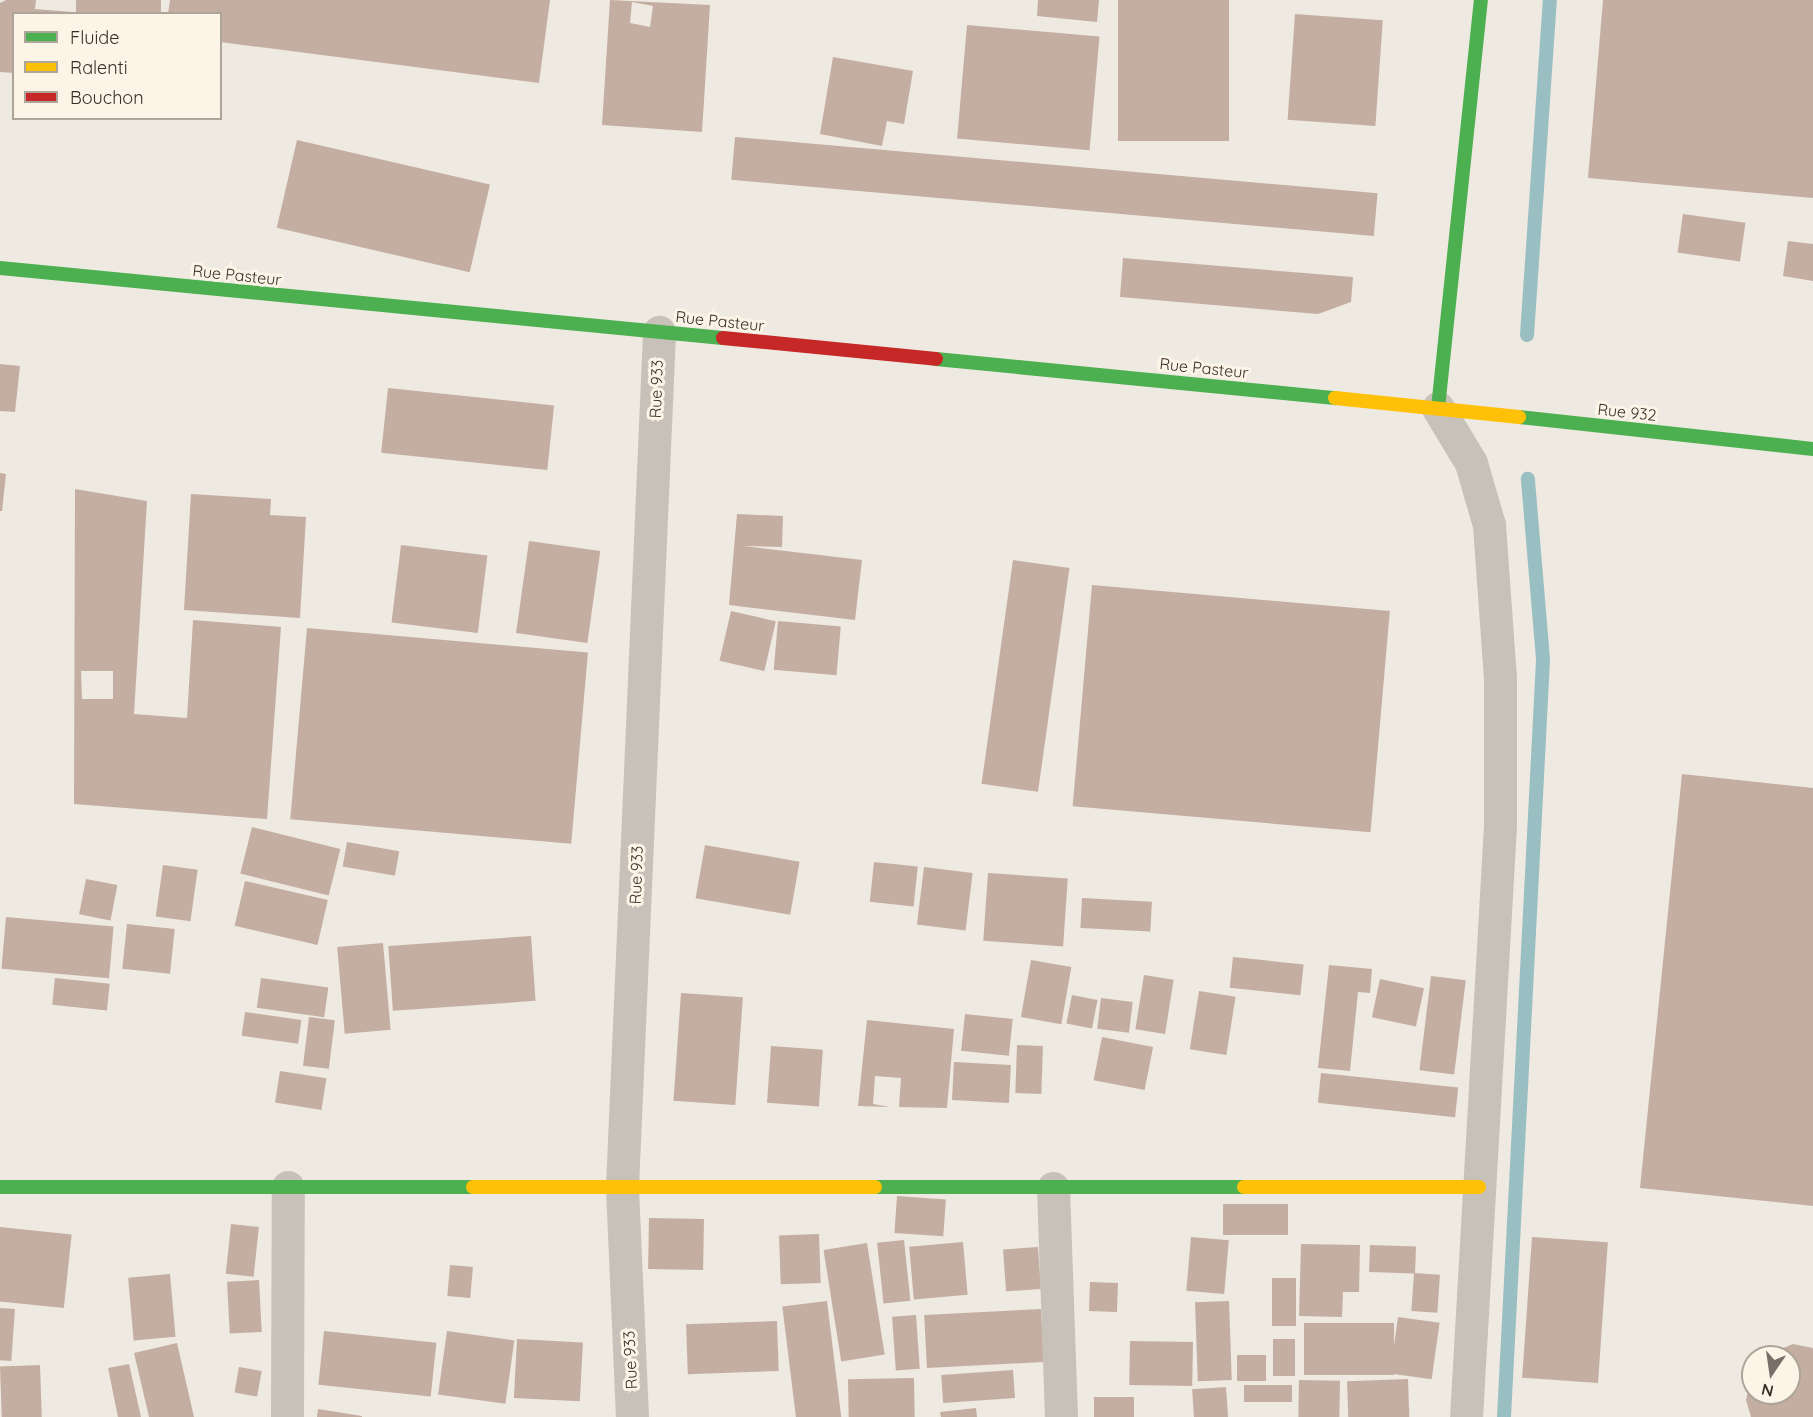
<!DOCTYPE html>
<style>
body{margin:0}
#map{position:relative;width:1813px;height:1417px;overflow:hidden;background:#eee9e1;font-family:Quicksand,sans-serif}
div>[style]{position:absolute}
.stream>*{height:14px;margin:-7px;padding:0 7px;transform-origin:7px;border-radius:7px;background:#9abfc2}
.building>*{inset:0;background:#c4aea1;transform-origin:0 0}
.street>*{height:33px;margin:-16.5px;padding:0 16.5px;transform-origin:16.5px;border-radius:16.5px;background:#c8c1b9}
.fast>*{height:14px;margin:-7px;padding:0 7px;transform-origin:7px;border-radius:7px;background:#4caf50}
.slow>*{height:14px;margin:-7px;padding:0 7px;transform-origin:7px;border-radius:7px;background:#ffc107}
.jam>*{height:14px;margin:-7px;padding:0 7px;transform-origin:7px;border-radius:7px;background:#c62828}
span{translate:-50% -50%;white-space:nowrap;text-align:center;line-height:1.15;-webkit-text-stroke:6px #fbf4e7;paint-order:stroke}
.street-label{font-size:16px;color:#392e27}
.legend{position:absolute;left:12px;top:12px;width:210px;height:108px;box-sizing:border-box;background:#fbf4e7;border:2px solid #ada59a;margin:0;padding:8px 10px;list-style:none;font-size:18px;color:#392e27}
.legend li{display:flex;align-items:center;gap:12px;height:30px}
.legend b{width:30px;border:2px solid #ada59a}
.north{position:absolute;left:1741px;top:1345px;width:60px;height:60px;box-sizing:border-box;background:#fbf4e7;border:2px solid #ada59a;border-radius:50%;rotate:193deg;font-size:16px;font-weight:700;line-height:24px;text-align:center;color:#392e27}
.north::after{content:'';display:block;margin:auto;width:21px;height:27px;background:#786f68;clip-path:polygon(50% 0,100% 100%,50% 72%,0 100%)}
</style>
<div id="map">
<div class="stream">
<div style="left:1527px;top:335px;width:336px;rotate:-86.1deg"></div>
<div style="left:1504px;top:1417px;width:759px;rotate:-87.05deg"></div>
<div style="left:1543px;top:659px;width:181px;rotate:-94.8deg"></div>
</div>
<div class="building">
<div style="clip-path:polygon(6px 0,36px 0,35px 9px,72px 12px,14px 14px,14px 73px,0 72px,0 3px)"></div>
<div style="left:76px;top:0;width:85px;height:14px"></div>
<div style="clip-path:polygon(170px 0,550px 0,539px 83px,220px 42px,220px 14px,168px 14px)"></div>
<div style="clip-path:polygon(evenodd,610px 0,710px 5px,702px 132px,602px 125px,610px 0,632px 2px,653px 6px,650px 27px,630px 23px,632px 2px)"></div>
<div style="clip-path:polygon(1038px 0,1099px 0,1097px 22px,1037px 16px)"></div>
<div style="left:1118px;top:0;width:111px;height:141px"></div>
<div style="clip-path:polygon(1603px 0,1813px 0,1813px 198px,1588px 178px)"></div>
<div style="left:1295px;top:14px;width:88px;height:106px;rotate:4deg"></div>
<div style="left:967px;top:25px;width:133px;height:114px;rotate:5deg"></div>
<div style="clip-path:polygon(833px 57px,913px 71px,904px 124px,887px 121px,882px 146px,820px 134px)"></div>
<div style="left:735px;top:137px;width:645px;height:43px;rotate:5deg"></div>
<div style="left:297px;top:140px;width:198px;height:90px;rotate:13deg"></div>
<div style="left:1683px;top:214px;width:63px;height:39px;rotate:8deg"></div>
<div style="clip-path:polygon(1788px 241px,1813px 244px,1813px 281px,1783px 276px)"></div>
<div style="clip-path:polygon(1123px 258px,1353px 277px,1351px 302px,1318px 314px,1120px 297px)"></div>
<div style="clip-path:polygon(0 364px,20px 366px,15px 412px,0 411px)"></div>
<div style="left:388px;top:388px;width:167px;height:65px;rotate:6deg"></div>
<div style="clip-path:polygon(0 473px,6px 474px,2px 511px,0 511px)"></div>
<div style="clip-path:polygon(evenodd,75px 489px,147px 501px,134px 714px,187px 718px,193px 620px,281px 627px,267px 819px,74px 804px,75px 489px,81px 671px,113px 671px,113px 699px,82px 699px,81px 671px)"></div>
<div style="clip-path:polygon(191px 494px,271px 499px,270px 515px,306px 517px,300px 618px,184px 610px)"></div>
<div style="clip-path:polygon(737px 514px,783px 516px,782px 547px,743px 546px,862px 560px,855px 620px,729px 605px)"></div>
<div style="left:529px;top:541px;width:72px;height:93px;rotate:8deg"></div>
<div style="left:401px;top:545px;width:87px;height:78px;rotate:7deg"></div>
<div style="left:1013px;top:560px;width:57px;height:226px;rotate:8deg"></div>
<div style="left:1092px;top:585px;width:299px;height:222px;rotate:5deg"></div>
<div style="left:731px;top:611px;width:46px;height:51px;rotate:13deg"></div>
<div style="left:778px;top:621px;width:63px;height:49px;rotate:5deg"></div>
<div style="left:307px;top:628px;width:282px;height:192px;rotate:5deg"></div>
<div style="clip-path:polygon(1682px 774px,1813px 788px,1813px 1206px,1640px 1188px)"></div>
<div style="left:252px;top:827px;width:91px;height:48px;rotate:14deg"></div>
<div style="left:347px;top:842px;width:53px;height:25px;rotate:10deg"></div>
<div style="left:705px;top:845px;width:96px;height:54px;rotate:10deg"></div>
<div style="left:874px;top:862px;width:44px;height:40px;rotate:6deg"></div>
<div style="left:163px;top:865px;width:35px;height:52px;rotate:8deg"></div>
<div style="left:924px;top:867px;width:49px;height:58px;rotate:7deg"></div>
<div style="left:988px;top:873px;width:80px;height:68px;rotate:4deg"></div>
<div style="left:86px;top:879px;width:32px;height:36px;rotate:11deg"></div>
<div style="left:245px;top:881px;width:85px;height:46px;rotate:13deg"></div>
<div style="left:1082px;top:898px;width:70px;height:30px;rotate:3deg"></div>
<div style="left:6px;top:917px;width:108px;height:52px;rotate:5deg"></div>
<div style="left:127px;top:924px;width:48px;height:45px;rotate:6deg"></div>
<div style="left:531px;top:936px;width:65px;height:143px;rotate:86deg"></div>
<div style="left:383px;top:943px;width:87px;height:46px;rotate:85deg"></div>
<div style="left:1233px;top:957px;width:71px;height:31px;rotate:6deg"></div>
<div style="left:1031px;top:960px;width:41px;height:58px;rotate:10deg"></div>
<div style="clip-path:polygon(1329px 965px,1372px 969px,1370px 993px,1358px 992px,1350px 1071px,1318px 1068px)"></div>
<div style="left:1144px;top:975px;width:30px;height:55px;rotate:9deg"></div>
<div style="left:1431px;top:976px;width:35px;height:95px;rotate:7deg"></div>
<div style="left:55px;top:978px;width:55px;height:27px;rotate:6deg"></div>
<div style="left:261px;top:978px;width:68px;height:30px;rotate:8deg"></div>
<div style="left:1380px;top:979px;width:45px;height:39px;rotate:12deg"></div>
<div style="left:1199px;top:991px;width:37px;height:59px;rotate:9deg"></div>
<div style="left:681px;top:993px;width:62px;height:108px;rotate:4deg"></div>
<div style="left:1072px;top:995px;width:26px;height:29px;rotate:11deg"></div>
<div style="left:1101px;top:998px;width:32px;height:31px;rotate:7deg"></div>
<div style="left:245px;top:1012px;width:57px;height:24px;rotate:8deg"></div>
<div style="left:965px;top:1014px;width:48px;height:37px;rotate:6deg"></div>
<div style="left:309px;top:1017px;width:26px;height:49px;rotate:7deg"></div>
<div style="clip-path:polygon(867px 1020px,954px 1029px,947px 1108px,899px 1107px,901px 1078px,875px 1076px,873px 1104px,890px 1107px,858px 1106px)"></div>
<div style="left:1102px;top:1037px;width:52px;height:44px;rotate:11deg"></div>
<div style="left:1017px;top:1045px;width:26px;height:48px;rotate:2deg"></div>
<div style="left:771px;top:1046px;width:52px;height:57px;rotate:4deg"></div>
<div style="left:954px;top:1062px;width:57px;height:38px;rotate:3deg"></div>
<div style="left:280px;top:1071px;width:47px;height:32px;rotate:9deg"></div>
<div style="left:1321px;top:1073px;width:138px;height:30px;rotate:6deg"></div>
<div style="left:897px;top:1196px;width:49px;height:37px;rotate:4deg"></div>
<div style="left:1223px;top:1204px;width:65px;height:31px"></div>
<div style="left:649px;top:1218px;width:55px;height:51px;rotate:1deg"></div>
<div style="left:231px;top:1224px;width:28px;height:50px;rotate:6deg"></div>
<div style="left:0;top:1227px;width:72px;height:74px;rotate:6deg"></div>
<div style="left:819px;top:1234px;width:49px;height:40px;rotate:88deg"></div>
<div style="left:1191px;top:1237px;width:38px;height:54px;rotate:5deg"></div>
<div style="left:1532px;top:1237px;width:76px;height:141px;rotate:4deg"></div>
<div style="left:904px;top:1240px;width:61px;height:27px;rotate:84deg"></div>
<div style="left:963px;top:1242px;width:53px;height:54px;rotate:85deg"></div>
<div style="left:867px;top:1243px;width:113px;height:44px;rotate:81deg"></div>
<div style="clip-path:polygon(1301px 1244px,1360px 1245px,1359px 1292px,1343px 1292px,1342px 1317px,1299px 1316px)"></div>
<div style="left:1370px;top:1245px;width:46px;height:27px;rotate:2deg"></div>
<div style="left:1038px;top:1247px;width:42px;height:35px;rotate:86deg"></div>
<div style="left:450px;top:1265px;width:23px;height:31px;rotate:5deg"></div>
<div style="left:1414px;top:1273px;width:26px;height:38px;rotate:4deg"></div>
<div style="left:170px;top:1274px;width:63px;height:42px;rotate:85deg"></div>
<div style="left:1272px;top:1278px;width:24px;height:48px"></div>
<div style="left:259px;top:1280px;width:52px;height:32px;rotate:87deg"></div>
<div style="left:1090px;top:1282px;width:28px;height:29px;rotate:2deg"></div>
<div style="left:827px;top:1301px;width:117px;height:45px;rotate:83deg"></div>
<div style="left:1229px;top:1301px;width:79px;height:34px;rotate:88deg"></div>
<div style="left:0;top:1308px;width:15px;height:52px;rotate:4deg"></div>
<div style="left:1041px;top:1309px;width:53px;height:117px;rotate:87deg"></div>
<div style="left:916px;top:1315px;width:54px;height:24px;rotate:86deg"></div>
<div style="left:1398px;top:1317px;width:42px;height:57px;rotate:8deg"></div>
<div style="left:777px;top:1321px;width:50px;height:91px;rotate:88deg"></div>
<div style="left:1304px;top:1323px;width:90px;height:52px"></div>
<div style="left:324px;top:1331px;width:113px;height:54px;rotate:6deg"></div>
<div style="left:447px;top:1331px;width:68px;height:64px;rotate:8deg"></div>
<div style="left:517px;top:1339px;width:66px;height:59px;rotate:3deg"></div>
<div style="left:1273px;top:1339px;width:22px;height:37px"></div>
<div style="left:1130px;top:1341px;width:63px;height:44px;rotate:1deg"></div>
<div style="clip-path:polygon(177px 1343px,194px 1417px,149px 1417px,134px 1353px)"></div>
<div style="clip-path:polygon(1793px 1344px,1813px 1348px,1813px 1417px,1751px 1417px,1746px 1400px,1753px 1368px,1753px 1393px,1789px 1393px,1789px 1357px,1762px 1357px)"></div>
<div style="left:1237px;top:1355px;width:29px;height:26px"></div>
<div style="clip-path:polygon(129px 1364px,141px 1417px,118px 1417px,108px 1368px)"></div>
<div style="left:40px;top:1365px;width:52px;height:40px;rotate:88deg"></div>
<div style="left:239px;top:1367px;width:23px;height:26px;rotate:10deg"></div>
<div style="left:1013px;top:1370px;width:28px;height:72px;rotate:86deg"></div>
<div style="left:914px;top:1378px;width:39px;height:66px;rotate:89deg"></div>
<div style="left:1408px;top:1379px;width:38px;height:61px;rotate:88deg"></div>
<div style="left:1299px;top:1380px;width:41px;height:37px;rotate:1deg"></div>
<div style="left:1244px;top:1385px;width:48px;height:17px"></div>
<div style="left:1226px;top:1387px;width:30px;height:34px;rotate:86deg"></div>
<div style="left:1134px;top:1397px;width:20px;height:40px;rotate:90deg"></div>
<div style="clip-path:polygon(976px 1408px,977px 1417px,941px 1417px,940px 1412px)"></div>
<div style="clip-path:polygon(318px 1409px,362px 1416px,362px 1417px,317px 1417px)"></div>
</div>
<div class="street">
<div style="left:1438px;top:408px;width:64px;rotate:59deg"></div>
<div style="left:1471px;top:463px;width:65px;rotate:73.8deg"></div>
<div style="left:1489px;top:525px;width:152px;rotate:85.9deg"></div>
<div style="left:1500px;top:677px;width:149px;rotate:90deg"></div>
<div style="left:1500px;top:826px;width:592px;rotate:93.29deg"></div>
<div style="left:1053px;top:1188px;width:229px;rotate:88deg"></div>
<div style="left:287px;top:1417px;width:230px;rotate:-89.8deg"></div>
<div style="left:632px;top:1417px;width:230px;rotate:-92.5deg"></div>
<div style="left:622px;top:1187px;width:856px;rotate:-87.52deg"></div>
</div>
<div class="fast">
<div style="left:0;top:268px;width:726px;rotate:5.53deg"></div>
<div style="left:936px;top:359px;width:401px;rotate:5.6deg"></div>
<div style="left:1438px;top:408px;width:410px;rotate:-84deg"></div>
<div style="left:1519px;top:417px;width:296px;rotate:6.2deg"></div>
<div style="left:0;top:1187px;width:473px"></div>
<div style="left:875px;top:1187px;width:369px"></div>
</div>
<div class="slow">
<div style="left:1335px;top:398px;width:185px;rotate:5.9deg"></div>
<div style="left:473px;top:1187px;width:402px"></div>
<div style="left:1244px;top:1187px;width:235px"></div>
</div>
<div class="jam">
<div style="left:723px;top:338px;width:214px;rotate:5.6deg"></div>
</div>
<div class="street-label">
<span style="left:237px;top:275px;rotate:6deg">Rue Pasteur</span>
<span style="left:720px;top:321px;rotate:6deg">Rue Pasteur</span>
<span style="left:1204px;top:368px;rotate:6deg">Rue Pasteur</span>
<span style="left:656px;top:389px;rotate:-88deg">Rue 933</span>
<span style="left:1627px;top:412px;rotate:6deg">Rue 932</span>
<span style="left:636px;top:875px;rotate:-88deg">Rue 933</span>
<span style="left:630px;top:1360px;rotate:-93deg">Rue 933</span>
</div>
<ul class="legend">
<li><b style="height:8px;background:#4caf50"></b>Fluide</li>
<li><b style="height:8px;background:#ffc107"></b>Ralenti</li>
<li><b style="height:8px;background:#c62828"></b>Bouchon</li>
</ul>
<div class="north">N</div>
</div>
